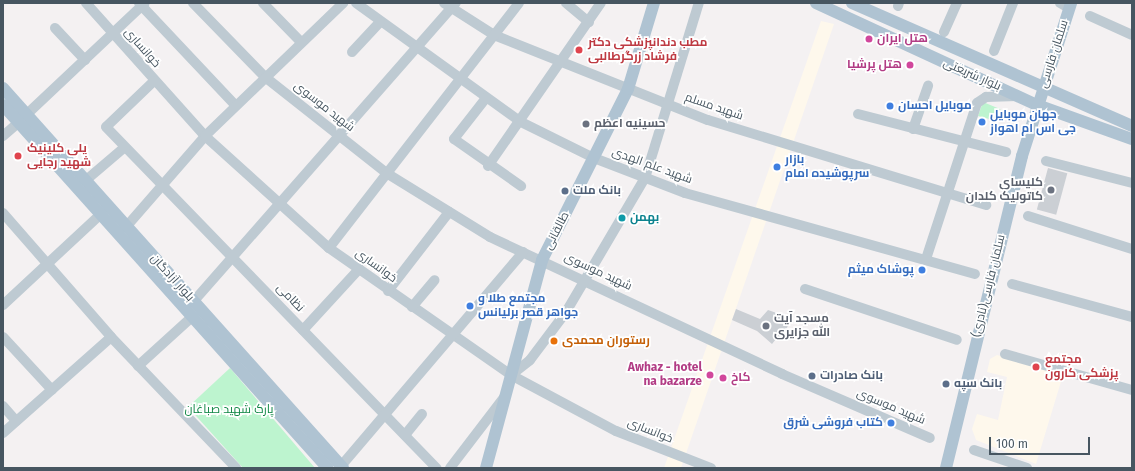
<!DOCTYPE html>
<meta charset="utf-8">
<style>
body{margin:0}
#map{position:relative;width:1135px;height:471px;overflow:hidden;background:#f4f1f2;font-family:"Fira Sans",Cairo,sans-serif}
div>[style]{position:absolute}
.commercial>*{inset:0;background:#fef8ec}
.green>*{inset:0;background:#bdf4cf}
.building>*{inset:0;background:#cbcfd4;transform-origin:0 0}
.minor>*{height:10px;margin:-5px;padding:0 5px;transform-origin:5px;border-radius:5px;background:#becad2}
.major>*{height:12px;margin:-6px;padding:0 6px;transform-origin:6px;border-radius:6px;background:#afc3d2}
.dots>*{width:11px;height:11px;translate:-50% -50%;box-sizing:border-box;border:2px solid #fff;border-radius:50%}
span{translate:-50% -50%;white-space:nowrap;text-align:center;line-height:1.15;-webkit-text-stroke:3.5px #fff;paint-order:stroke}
.hotel-label{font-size:12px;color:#b23c85;font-weight:700}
.left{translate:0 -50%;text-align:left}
.right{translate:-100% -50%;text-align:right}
.health-label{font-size:12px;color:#be3a42;font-weight:700}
.street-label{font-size:12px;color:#475661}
.shop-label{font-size:12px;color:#366cbe;font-weight:700}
.worship-label{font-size:12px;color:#5b616d;font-weight:700}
.service-label{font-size:12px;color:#4e5e75;font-weight:700}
.culture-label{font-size:12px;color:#0d838f;font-weight:700}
.food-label{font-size:12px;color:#c56008;font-weight:700}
.park-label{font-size:12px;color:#0e8643}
.frame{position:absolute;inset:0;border:4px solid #475661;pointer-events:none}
.scale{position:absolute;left:989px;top:437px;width:101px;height:18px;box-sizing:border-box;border:2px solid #475661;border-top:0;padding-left:5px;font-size:12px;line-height:14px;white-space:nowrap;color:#475661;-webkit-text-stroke:3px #fff;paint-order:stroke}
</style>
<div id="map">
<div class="commercial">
<div style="clip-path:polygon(821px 21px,834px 24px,681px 468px,664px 468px)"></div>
<div style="clip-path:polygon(997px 355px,1063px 375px,1036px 464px,976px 440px,972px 429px,977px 414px,998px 420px,1007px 377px,987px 372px,990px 359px)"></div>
</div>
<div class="green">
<div style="clip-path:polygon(983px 102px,1000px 109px,1005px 116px,1000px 122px,978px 116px)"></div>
<div style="clip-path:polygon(230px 368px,315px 468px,243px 468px,188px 407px)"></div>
</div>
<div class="building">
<div style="left:1048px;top:168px;width:20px;height:43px;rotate:15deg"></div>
<div style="clip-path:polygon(736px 309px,760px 319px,768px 310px,791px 318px,782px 340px,776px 339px,772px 344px,757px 331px,732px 320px)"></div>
</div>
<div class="minor">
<div style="left:86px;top:3px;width:178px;rotate:48.2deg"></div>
<div style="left:205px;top:136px;width:167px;rotate:42.1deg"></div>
<div style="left:329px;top:248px;width:222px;rotate:34.9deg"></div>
<div style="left:511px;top:375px;width:119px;rotate:28.1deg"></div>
<div style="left:616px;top:431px;width:102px;rotate:21.3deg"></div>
<div style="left:139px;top:3px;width:141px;rotate:46.7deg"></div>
<div style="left:193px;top:3px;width:103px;rotate:45.8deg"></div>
<div style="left:265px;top:77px;width:157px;rotate:38.3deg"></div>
<div style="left:388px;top:174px;width:120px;rotate:31.7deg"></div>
<div style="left:490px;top:237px;width:323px;rotate:25.1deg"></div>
<div style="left:782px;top:374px;width:161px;rotate:23.4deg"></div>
<div style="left:263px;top:3px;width:54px;rotate:45.7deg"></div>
<div style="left:356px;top:3px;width:203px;rotate:35.8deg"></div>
<div style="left:521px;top:122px;width:81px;rotate:26.3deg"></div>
<div style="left:594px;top:158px;width:97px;rotate:21deg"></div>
<div style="left:685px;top:193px;width:301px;rotate:15.6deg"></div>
<div style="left:444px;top:3px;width:59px;rotate:32.6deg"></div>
<div style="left:494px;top:35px;width:230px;rotate:21.7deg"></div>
<div style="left:708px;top:120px;width:291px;rotate:17deg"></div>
<div style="left:566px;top:3px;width:30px;rotate:40deg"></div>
<div style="left:1060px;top:3px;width:10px;rotate:29deg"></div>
<div style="left:898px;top:6px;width:3px;rotate:-72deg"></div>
<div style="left:1090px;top:16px;width:46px;rotate:24.3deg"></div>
<div style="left:55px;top:28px;width:44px;rotate:46.8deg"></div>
<div style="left:944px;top:32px;width:32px;rotate:-66deg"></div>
<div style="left:994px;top:51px;width:52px;rotate:-68.4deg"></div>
<div style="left:352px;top:52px;width:41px;rotate:-47deg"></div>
<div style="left:154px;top:81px;width:66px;rotate:136.2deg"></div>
<div style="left:106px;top:127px;width:475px;rotate:45.9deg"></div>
<div style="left:486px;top:98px;width:52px;rotate:128deg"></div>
<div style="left:454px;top:139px;width:82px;rotate:35deg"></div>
<div style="left:858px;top:114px;width:153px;rotate:14.4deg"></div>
<div style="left:26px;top:115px;width:163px;rotate:-43.3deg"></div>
<div style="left:913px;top:129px;width:46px;rotate:-70.8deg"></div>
<div style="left:3px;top:136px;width:20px;rotate:-41deg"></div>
<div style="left:1046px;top:161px;width:89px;rotate:14.3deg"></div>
<div style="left:488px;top:166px;width:198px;rotate:-55.3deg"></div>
<div style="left:85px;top:181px;width:52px;rotate:-40.4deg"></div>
<div style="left:3px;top:213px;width:164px;rotate:48.9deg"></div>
<div style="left:111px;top:337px;width:181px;rotate:46.3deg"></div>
<div style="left:1028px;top:216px;width:109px;rotate:17.6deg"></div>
<div style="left:126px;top:227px;width:121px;rotate:-49deg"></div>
<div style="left:205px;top:136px;width:192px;rotate:-43.9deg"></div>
<div style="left:329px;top:248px;width:310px;rotate:-52.2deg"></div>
<div style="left:926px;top:259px;width:164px;rotate:-71.9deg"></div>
<div style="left:977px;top:103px;width:11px;rotate:-34deg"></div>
<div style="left:986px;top:97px;width:31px;rotate:-2deg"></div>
<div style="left:1012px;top:284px;width:124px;rotate:15.4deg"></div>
<div style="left:805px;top:289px;width:160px;rotate:18.5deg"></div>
<div style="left:388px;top:291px;width:100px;rotate:-52.3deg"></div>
<div style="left:193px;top:302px;width:398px;rotate:-48.7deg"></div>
<div style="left:3px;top:305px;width:132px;rotate:-42.9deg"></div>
<div style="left:412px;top:307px;width:35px;rotate:-50deg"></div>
<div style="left:303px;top:330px;width:83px;rotate:-47.4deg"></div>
<div style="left:3px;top:337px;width:72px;rotate:47.2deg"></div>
<div style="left:1005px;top:354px;width:132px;rotate:15.8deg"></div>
<div style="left:138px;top:366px;width:74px;rotate:-42.3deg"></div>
<div style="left:511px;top:375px;width:24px;rotate:-38deg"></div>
<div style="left:530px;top:360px;width:60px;rotate:-53.1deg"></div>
<div style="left:566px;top:312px;width:156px;rotate:-59.5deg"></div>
<div style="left:645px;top:178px;width:183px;rotate:-72.9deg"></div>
<div style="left:3px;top:406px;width:20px;rotate:49deg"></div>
<div style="left:3px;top:433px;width:144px;rotate:-41.6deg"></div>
<div style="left:405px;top:435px;width:27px;rotate:-51deg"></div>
<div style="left:974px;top:450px;width:56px;rotate:18.8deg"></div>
<div style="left:341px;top:466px;width:281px;rotate:-49.6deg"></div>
<div style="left:450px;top:468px;width:91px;rotate:-52.6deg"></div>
</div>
<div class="major">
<div style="left:816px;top:3px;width:243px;rotate:24.8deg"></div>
<div style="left:1037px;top:105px;width:101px;rotate:19.7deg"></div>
<div style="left:852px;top:3px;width:306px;rotate:23.7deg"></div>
<div style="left:3px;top:88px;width:510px;rotate:48.18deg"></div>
<div style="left:3px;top:105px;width:487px;rotate:48.2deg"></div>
<div style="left:486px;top:468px;width:215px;rotate:-74.9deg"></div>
<div style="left:542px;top:260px;width:191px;rotate:-63.3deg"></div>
<div style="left:628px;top:89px;width:90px;rotate:-73.2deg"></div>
<div style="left:946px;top:468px;width:321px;rotate:-76.3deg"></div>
<div style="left:1022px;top:156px;width:161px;rotate:-72.2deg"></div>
</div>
<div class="dots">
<div style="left:869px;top:39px;background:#d1479c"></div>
<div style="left:579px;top:50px;background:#e0444e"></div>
<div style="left:910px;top:65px;background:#d1479c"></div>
<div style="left:890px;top:106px;background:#3f7fe0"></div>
<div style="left:982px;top:122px;background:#3f7fe0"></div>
<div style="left:586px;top:124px;background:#6b7280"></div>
<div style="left:18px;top:156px;background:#e0444e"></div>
<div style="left:777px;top:167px;background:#3f7fe0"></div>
<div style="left:1051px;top:190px;background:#6b7280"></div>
<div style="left:565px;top:191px;background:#5c6f8a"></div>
<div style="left:622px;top:218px;background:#0f9aa8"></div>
<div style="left:922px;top:270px;background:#3f7fe0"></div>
<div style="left:470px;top:306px;background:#3f7fe0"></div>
<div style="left:766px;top:326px;background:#6b7280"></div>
<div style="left:554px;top:341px;background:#e8710a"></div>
<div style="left:1036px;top:367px;background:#e0444e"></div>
<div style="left:710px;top:375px;background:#d1479c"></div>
<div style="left:812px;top:376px;background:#5c6f8a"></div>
<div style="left:723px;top:378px;background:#d1479c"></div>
<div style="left:946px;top:384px;background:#5c6f8a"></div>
<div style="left:891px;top:423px;background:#3f7fe0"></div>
</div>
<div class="hotel-label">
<span class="left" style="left:877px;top:39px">هتل ایران</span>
<span class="right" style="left:902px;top:65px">هتل پرشیا</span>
<span class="right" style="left:702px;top:375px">Awhaz - hotel<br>na bazarze</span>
<span class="left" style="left:731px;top:378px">کاخ</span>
</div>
<div class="health-label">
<span class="left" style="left:588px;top:50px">مطب دندانپزشکی دکتر<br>فرشاد زرگرطالبی</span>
<span class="left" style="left:27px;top:156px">پلی کلینیک<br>شهید رجایی</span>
<span class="left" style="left:1045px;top:367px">مجتمع<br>پزشکی کارون</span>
</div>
<div class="street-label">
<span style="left:142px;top:48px;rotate:49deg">خوانساری</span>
<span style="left:1054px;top:54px;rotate:-72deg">سلمان فارسی</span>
<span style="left:972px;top:75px;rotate:24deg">بلوار شریعتی</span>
<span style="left:324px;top:107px;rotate:38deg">شهید موسوی</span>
<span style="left:714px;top:107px;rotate:19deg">شهید مسلم</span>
<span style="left:652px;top:166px;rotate:20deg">شهید علم الهدی</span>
<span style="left:557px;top:231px;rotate:-63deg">طالقانی</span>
<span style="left:376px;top:266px;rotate:36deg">خوانساری</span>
<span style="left:598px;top:272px;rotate:25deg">شهید موسوی</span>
<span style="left:172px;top:278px;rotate:48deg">بلوار آزادگان</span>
<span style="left:989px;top:286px;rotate:-76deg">سلمان فارسی(نادری)</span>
<span style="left:290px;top:298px;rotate:46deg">نظامی</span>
<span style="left:891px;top:407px;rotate:23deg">شهید موسوی</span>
<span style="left:650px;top:431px;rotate:22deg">خوانساری</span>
</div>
<div class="shop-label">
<span class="left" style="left:898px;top:106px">موبایل احسان</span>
<span class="left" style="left:990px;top:122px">جهان موبایل<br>جی اس ام اهواز</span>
<span class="left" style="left:785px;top:167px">بازار<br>سرپوشیده امام</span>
<span class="right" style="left:914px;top:270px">پوشاک میثم</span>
<span class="left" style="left:478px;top:306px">مجتمع طلا و<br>جواهر قصر برليانس</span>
<span class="right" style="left:883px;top:423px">کتاب فروشی شرق</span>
</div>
<div class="worship-label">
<span class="left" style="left:594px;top:124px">حسینیه اعظم</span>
<span class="right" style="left:1043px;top:190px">کلیسای<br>کاتولیک کلدان</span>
<span class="left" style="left:774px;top:326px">مسجد آیت<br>الله جزایری</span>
</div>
<div class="service-label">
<span class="left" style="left:573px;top:191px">بانک ملت</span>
<span class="left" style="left:820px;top:376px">بانک صادرات</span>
<span class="left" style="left:954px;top:384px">بانک سپه</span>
</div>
<div class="culture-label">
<span class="left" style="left:630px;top:218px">بهمن</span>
</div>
<div class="food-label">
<span class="left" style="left:562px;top:341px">رستوران محمدی</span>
</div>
<div class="park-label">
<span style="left:229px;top:410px">پارک شهید صباغان</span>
</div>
<div class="frame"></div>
<div class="scale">100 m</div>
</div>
